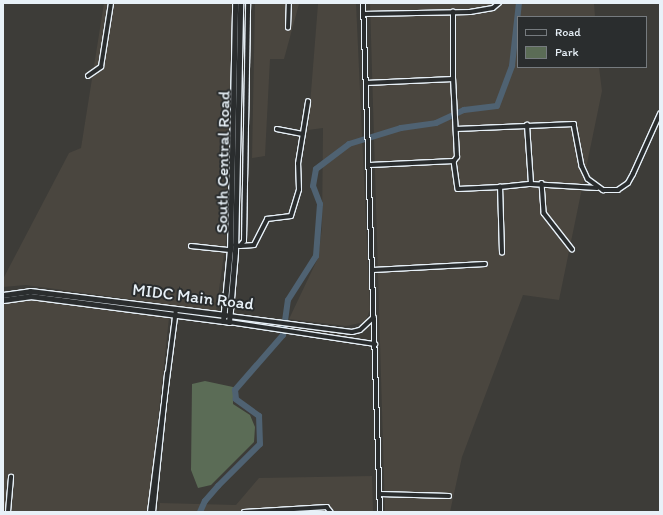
<!DOCTYPE html>
<style>
body{margin:0}
#map{position:relative;width:663px;height:515px;overflow:hidden;background:#3d3c38;font-family:Itim,sans-serif}
div>[style]{position:absolute}
.built>*{inset:0;background:#4a463f}
.green>*{inset:0;background:#5b6c56}
.river>*{height:6px;margin:-3px;padding:0 3px;transform-origin:3px;border-radius:3px;background:#4f6272}
.roads{filter:drop-shadow(1px 0 #e8f1f8) drop-shadow(-1px 0 #e8f1f8) drop-shadow(0 1px #e8f1f8) drop-shadow(0 -1px #e8f1f8)}
.minor>*{height:3.5px;margin:-1.75px;padding:0 1.75px;transform-origin:1.75px;border-radius:1.75px;background:#2a2d2e}
.tertiary>*{height:4px;margin:-2px;padding:0 2px;transform-origin:2px;border-radius:2px;background:#2a2d2e}
.secondary>*{height:5px;margin:-2.5px;padding:0 2.5px;transform-origin:2.5px;border-radius:2.5px;background:#2a2d2e}
span{translate:-50% -50%;white-space:nowrap;text-align:center;line-height:1.15;-webkit-text-stroke:4px #2a2d2e;paint-order:stroke}
.street-label{font-size:17px;color:#e8f1f8}
.frame{position:absolute;inset:0;border:4px solid #e8f1f8;pointer-events:none}
.legend{position:absolute;left:517px;top:16px;width:130px;height:52px;box-sizing:border-box;background:#2a2d2e;border:1px solid #767b7f;margin:0;padding:5px 7px;list-style:none;font-size:12px;color:#e8f1f8}
.legend li{display:flex;align-items:center;gap:8px;height:20px}
.legend b{width:20px;border:1px solid #767b7f}
</style>
<div id="map">
<div class="built">
<div style="clip-path:polygon(104px 3px,232px 3px,226px 240px,216px 311px,26px 285px,3px 287px,3px 279px,69px 153px,81px 148px)"></div>
<div style="clip-path:polygon(255px 3px,356px 3px,370px 310px,365px 322px,346px 326px,289px 319px,318px 258px,322px 228px,323px 128px,308px 130px,318px 4px,299px 4px,284px 59px,270px 59px,265px 156px,252px 158px)"></div>
<div style="clip-path:polygon(370px 3px,594px 3px,595px 17px,518px 17px,518px 67px,599px 67px,602px 91px,559px 300px,523px 295px,462px 457px,450px 512px,385px 512px)"></div>
<div style="clip-path:polygon(30px 300px,169px 318px,148px 512px,3px 512px,3px 303px)"></div>
<div style="clip-path:polygon(372px 476px,373px 512px,159px 512px,160px 503px,236px 505px,259px 478px)"></div>
</div>
<div class="green">
<div style="clip-path:polygon(205px 381px,233px 387px,233px 404px,250px 415px,255px 427px,254px 442px,211px 485px,198px 488px,191px 470px,192px 384px)"></div>
</div>
<div class="river">
<div style="left:200px;top:512px;width:12px;rotate:-66deg"></div>
<div style="left:205px;top:501px;width:20px;rotate:-49deg"></div>
<div style="left:218px;top:486px;width:59px;rotate:-45deg"></div>
<div style="left:260px;top:444px;width:28px;rotate:-92deg"></div>
<div style="left:259px;top:416px;width:29px;rotate:-144deg"></div>
<div style="left:236px;top:399px;width:9px;rotate:-96deg"></div>
<div style="left:235px;top:390px;width:73px;rotate:-48.9deg"></div>
<div style="left:283px;top:335px;width:35px;rotate:-82deg"></div>
<div style="left:288px;top:300px;width:52px;rotate:-57.5deg"></div>
<div style="left:316px;top:256px;width:52px;rotate:-85.6deg"></div>
<div style="left:320px;top:204px;width:19px;rotate:-111deg"></div>
<div style="left:313px;top:186px;width:17px;rotate:-80deg"></div>
<div style="left:316px;top:169px;width:41px;rotate:-37.1deg"></div>
<div style="left:349px;top:144px;width:54px;rotate:-17.1deg"></div>
<div style="left:401px;top:128px;width:35px;rotate:-8deg"></div>
<div style="left:436px;top:123px;width:31px;rotate:-25deg"></div>
<div style="left:464px;top:110px;width:33px;rotate:-7deg"></div>
<div style="left:497px;top:106px;width:43px;rotate:-69.4deg"></div>
<div style="left:512px;top:66px;width:63px;rotate:-83.7deg"></div>
</div>
<div class="roads">
<div class="minor">
<div style="left:363px;top:14px;width:107px;rotate:-1.1deg"></div>
<div style="left:470px;top:12px;width:23px;rotate:-10deg"></div>
<div style="left:493px;top:8px;width:8px;rotate:-40deg"></div>
<div style="left:288px;top:28px;width:25px;rotate:-88deg"></div>
<div style="left:88px;top:76px;width:16px;rotate:-35deg"></div>
<div style="left:101px;top:67px;width:65px;rotate:-81.1deg"></div>
<div style="left:366px;top:83px;width:87px;rotate:-2.6deg"></div>
<div style="left:453px;top:79px;width:67px;rotate:-90deg"></div>
<div style="left:277px;top:129px;width:26px;rotate:11deg"></div>
<div style="left:456px;top:129px;width:118px;rotate:-2.4deg"></div>
<div style="left:574px;top:124px;width:43px;rotate:79.2deg"></div>
<div style="left:582px;top:166px;width:14px;rotate:65deg"></div>
<div style="left:588px;top:179px;width:19px;rotate:36deg"></div>
<div style="left:603px;top:190px;width:15px"></div>
<div style="left:618px;top:190px;width:12px;rotate:-35deg"></div>
<div style="left:628px;top:183px;width:10px;rotate:-61deg"></div>
<div style="left:633px;top:174px;width:66px;rotate:-65.8deg"></div>
<div style="left:454px;top:161px;width:28px;rotate:82deg"></div>
<div style="left:458px;top:189px;width:42px;rotate:-2.7deg"></div>
<div style="left:370px;top:165px;width:84px;rotate:-2.7deg"></div>
<div style="left:454px;top:161px;width:5px;rotate:-53deg"></div>
<div style="left:457px;top:157px;width:78px;rotate:-92.9deg"></div>
<div style="left:542px;top:183px;width:30px;rotate:86deg"></div>
<div style="left:544px;top:213px;width:46px;rotate:52.1deg"></div>
<div style="left:531px;top:184px;width:66px;rotate:3.5deg"></div>
<div style="left:191px;top:246px;width:39px;rotate:6deg"></div>
<div style="left:240px;top:246px;width:14px;rotate:-4deg"></div>
<div style="left:254px;top:245px;width:29px;rotate:-63deg"></div>
<div style="left:267px;top:219px;width:24px;rotate:-7deg"></div>
<div style="left:291px;top:216px;width:27px;rotate:-73deg"></div>
<div style="left:299px;top:190px;width:26px;rotate:-92deg"></div>
<div style="left:298px;top:164px;width:63px;rotate:-80.8deg"></div>
<div style="left:502px;top:253px;width:66px;rotate:-91.7deg"></div>
<div style="left:500px;top:187px;width:31px;rotate:-6deg"></div>
<div style="left:531px;top:184px;width:59px;rotate:-93.9deg"></div>
<div style="left:373px;top:270px;width:112px;rotate:-3.1deg"></div>
<div style="left:380px;top:494px;width:69px;rotate:1.7deg"></div>
<div style="left:8px;top:512px;width:35px;rotate:-85deg"></div>
<div style="left:244px;top:512px;width:83px;rotate:-3.4deg"></div>
<div style="left:327px;top:507px;width:6px;rotate:51deg"></div>
</div>
<div class="tertiary">
<div style="left:363px;top:3px;width:509px;rotate:88.09deg"></div>
<div style="left:235px;top:245px;width:5px;rotate:11deg"></div>
<div style="left:240px;top:246px;width:6px;rotate:-51deg"></div>
<div style="left:244px;top:241px;width:238px;rotate:-89deg"></div>
<div style="left:229px;top:316px;width:124px;rotate:7.4deg"></div>
<div style="left:352px;top:332px;width:8px;rotate:-14deg"></div>
<div style="left:360px;top:330px;width:19px;rotate:-43deg"></div>
<div style="left:229px;top:322px;width:148px;rotate:8.6deg"></div>
<div style="left:150px;top:512px;width:204px;rotate:-82.7deg"></div>
<div style="left:153px;top:512px;width:140px;rotate:-84.2deg"></div>
</div>
<div class="secondary">
<div style="left:3px;top:295px;width:27px;rotate:-8deg"></div>
<div style="left:30px;top:291px;width:197px;rotate:7deg"></div>
<div style="left:3px;top:300px;width:27px;rotate:-8deg"></div>
<div style="left:30px;top:296px;width:201px;rotate:7.4deg"></div>
<div style="left:229px;top:322px;width:70px;rotate:-85.1deg"></div>
<div style="left:235px;top:252px;width:249px;rotate:-88.8deg"></div>
<div style="left:223px;top:321px;width:71px;rotate:-84.4deg"></div>
<div style="left:230px;top:250px;width:247px;rotate:-88.8deg"></div>
</div>
</div>
<div class="street-label">
<span style="left:223px;top:162px;rotate:-89deg">South Central Road</span>
<span style="left:193px;top:297px;rotate:7deg">MIDC Main Road</span>
</div>
<div class="frame"></div>
<ul class="legend">
<li><b style="height:5px;background:#2a2d2e"></b>Road</li>
<li><b style="height:11px;background:#5b6c56"></b>Park</li>
</ul>
</div>
